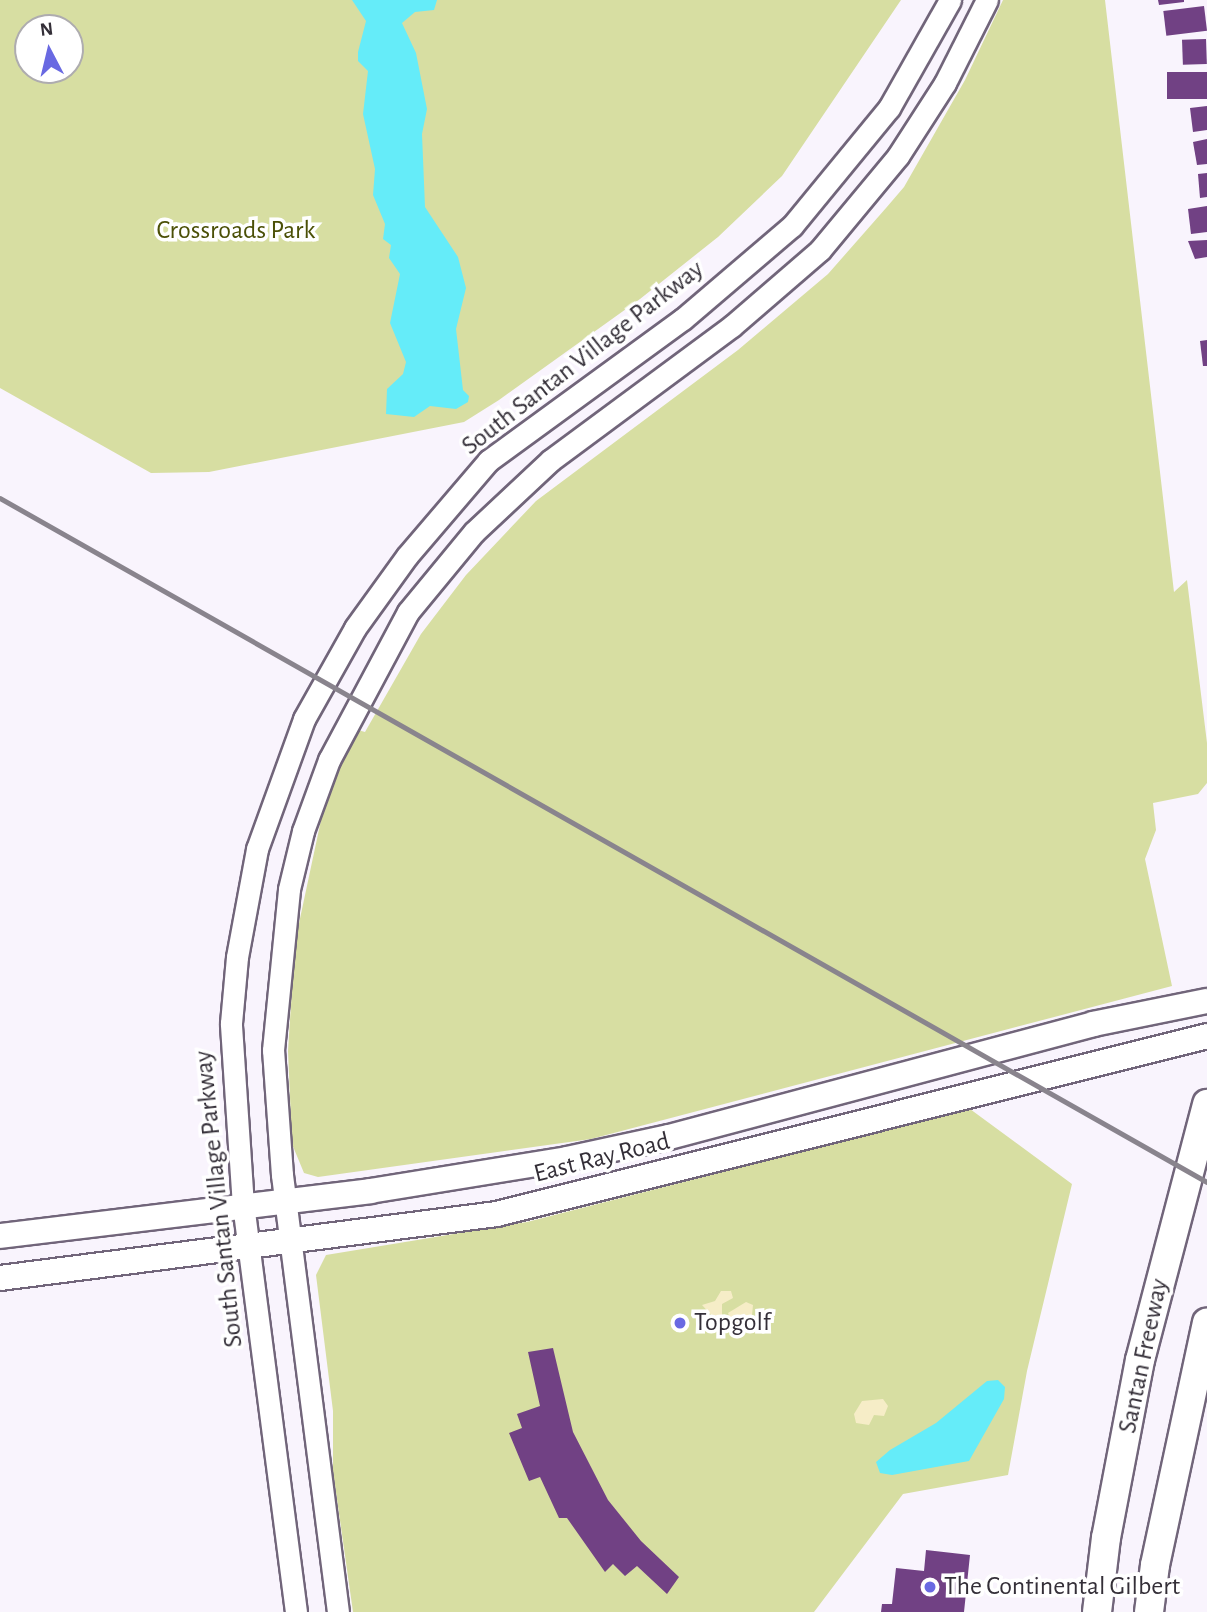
<!DOCTYPE html>
<style>
body{margin:0}
#map{position:relative;width:1207px;height:1612px;overflow:hidden;background:#f9f4fd;font-family:"Alegreya Sans",sans-serif}
div>[style]{position:absolute}
.green>*{inset:0;background:#d7dea2}
.sand>*{inset:0;background:#f6edc7}
.water>*{inset:0;background:#65ecf9}
.building>*{inset:0;background:#714184;transform-origin:0 0}
.roads{filter:drop-shadow(2px 0 #71657a) drop-shadow(-2px 0 #71657a) drop-shadow(0 2px #71657a) drop-shadow(0 -2px #71657a)}
.secondary>*{height:21px;margin:-10.5px;padding:0 10.5px;transform-origin:10.5px;border-radius:10.5px;background:#fff}
.primary>*{height:24px;margin:-12px;padding:0 12px;transform-origin:12px;border-radius:12px;background:#fff}
.highway>*{height:28px;margin:-14px;padding:0 14px;transform-origin:14px;border-radius:14px;background:#fff}
.rail>*{height:4.5px;margin:-2.25px;padding:0 2.25px;transform-origin:2.25px;border-radius:2.25px;background:#89848d}
.dots>*{width:19px;height:19px;translate:-50% -50%;box-sizing:border-box;border:4px solid #fff;border-radius:50%}
span{translate:-50% -50%;white-space:nowrap;text-align:center;line-height:1.15;-webkit-text-stroke:7px #fff;paint-order:stroke}
.park-label{font-size:26px;color:#4b5007}
.street-label{font-size:26px;color:#342f38}
.poi-label{font-size:26px;color:#342f38}
.left{translate:0 -50%;text-align:left}
.north{position:absolute;left:14px;top:14px;width:70px;height:70px;box-sizing:border-box;background:#fff;border:2px solid #aeacaf;border-radius:50%;rotate:353deg;font-size:19px;font-weight:700;line-height:28px;text-align:center;color:#342f38}
.north::after{content:'';display:block;margin:auto;width:24px;height:32px;background:#6969e2;clip-path:polygon(50% 0,100% 100%,50% 72%,0 100%)}
</style>
<div id="map">
<div class="green">
<div style="clip-path:polygon(evenodd,0 0,901px 0,782px 176px,718px 237px,640px 299px,499px 400px,464px 422px,209px 472px,151px 473px,0 388px,0 0,28px 28px,70px 28px,70px 70px,28px 70px,28px 28px)"></div>
<div style="clip-path:polygon(1003px 0,1105px 0,1174px 592px,1187px 580px,1207px 743px,1207px 783px,1198px 794px,1153px 803px,1156px 830px,1145px 859px,1172px 986px,591px 1139px,318px 1177px,304px 1173px,292px 1144px,288px 1051px,295px 942px,321px 820px,334px 777px,358px 730px,365px 732px,421px 634px,466px 575px,536px 501px,738px 350px,828px 274px,886px 208px,904px 187px,965px 80px)"></div>
<div style="clip-path:polygon(970px 1109px,1072px 1184px,1027px 1371px,1008px 1475px,903px 1494px,814px 1612px,353px 1612px,333px 1471px,333px 1411px,316px 1275px,326px 1255px,527px 1222px)"></div>
</div>
<div class="sand">
<div style="clip-path:polygon(721px 1291px,731px 1291px,733px 1298px,722px 1304px,722px 1319px,715px 1319px,702px 1305px,715px 1301px)"></div>
<div style="clip-path:polygon(746px 1302px,753px 1305px,752px 1315px,733px 1326px,728px 1313px)"></div>
<div style="clip-path:polygon(883px 1399px,888px 1406px,884px 1416px,874px 1415px,869px 1425px,856px 1423px,854px 1414px,862px 1401px)"></div>
</div>
<div class="water">
<div style="clip-path:polygon(352px 0,437px 0,434px 10px,415px 12px,402px 23px,416px 53px,427px 109px,422px 134px,425px 207px,458px 257px,466px 288px,456px 329px,463px 390px,469px 396px,468px 402px,456px 409px,430px 406px,414px 417px,386px 414px,387px 389px,403px 374px,406px 362px,390px 323px,400px 274px,389px 258px,391px 245px,383px 239px,385px 224px,373px 195px,375px 169px,363px 114px,368px 71px,358px 61px,358px 52px,366px 21px)"></div>
<div style="clip-path:polygon(998px 1380px,1005px 1387px,1004px 1399px,969px 1461px,892px 1475px,880px 1473px,876px 1462px,890px 1450px,936px 1423px,987px 1381px)"></div>
</div>
<div class="building">
<div style="clip-path:polygon(1158px 0,1184px 0,1184px 2px,1159px 5px)"></div>
<div style="left:1204px;top:6px;width:25px;height:41px;rotate:83deg"></div>
<div style="left:1206px;top:39px;width:25px;height:24px;rotate:88deg"></div>
<div style="left:1207px;top:72px;width:27px;height:40px;rotate:90deg"></div>
<div style="clip-path:polygon(1207px 106px,1207px 130px,1193px 132px,1190px 108px)"></div>
<div style="clip-path:polygon(1207px 139px,1207px 164px,1197px 165px,1193px 142px)"></div>
<div style="clip-path:polygon(1207px 173px,1207px 197px,1200px 198px,1198px 174px)"></div>
<div style="clip-path:polygon(1207px 206px,1207px 232px,1191px 234px,1188px 209px)"></div>
<div style="clip-path:polygon(1207px 240px,1207px 257px,1195px 259px,1188px 241px)"></div>
<div style="clip-path:polygon(1207px 340px,1207px 366px,1203px 366px,1200px 341px)"></div>
<div style="clip-path:polygon(553px 1348px,573px 1432px,608px 1500px,641px 1541px,679px 1577px,667px 1594px,637px 1566px,625px 1576px,613px 1564px,605px 1572px,567px 1518px,559px 1518px,540px 1477px,529px 1481px,509px 1433px,522px 1428px,517px 1414px,540px 1406px,528px 1352px)"></div>
<div style="clip-path:polygon(926px 1550px,970px 1555px,964px 1612px,881px 1612px,882px 1604px,892px 1604px,896px 1568px,924px 1571px)"></div>
</div>
<div class="roads">
<div class="secondary">
<div style="left:296px;top:1612px;width:409px;rotate:-97.4deg"></div>
<div style="left:243px;top:1206px;width:183px;rotate:-93.8deg"></div>
<div style="left:231px;top:1023px;width:66px;rotate:-84.8deg"></div>
<div style="left:237px;top:957px;width:110px;rotate:-79.5deg"></div>
<div style="left:257px;top:849px;width:138px;rotate:-70.1deg"></div>
<div style="left:304px;top:719px;width:104px;rotate:-60.7deg"></div>
<div style="left:355px;top:628px;width:89px;rotate:-54.2deg"></div>
<div style="left:407px;top:556px;width:125px;rotate:-49.5deg"></div>
<div style="left:488px;top:461px;width:241px;rotate:-36.1deg"></div>
<div style="left:683px;top:319px;width:143px;rotate:-40.5deg"></div>
<div style="left:792px;top:226px;width:153px;rotate:-50.6deg"></div>
<div style="left:889px;top:108px;width:124px;rotate:-60.5deg"></div>
<div style="left:338px;top:1612px;width:441px;rotate:-97.3deg"></div>
<div style="left:282px;top:1175px;width:125px;rotate:-94.1deg"></div>
<div style="left:273px;top:1050px;width:162px;rotate:-84.3deg"></div>
<div style="left:289px;top:889px;width:60px;rotate:-76.4deg"></div>
<div style="left:303px;top:831px;width:76px;rotate:-69.9deg"></div>
<div style="left:329px;top:760px;width:168px;rotate:-61.9deg"></div>
<div style="left:408px;top:612px;width:104px;rotate:-50.5deg"></div>
<div style="left:474px;top:532px;width:105px;rotate:-43.1deg"></div>
<div style="left:551px;top:460px;width:225px;rotate:-36.5deg"></div>
<div style="left:732px;top:326px;width:116px;rotate:-40.8deg"></div>
<div style="left:820px;top:250px;width:122px;rotate:-50.3deg"></div>
<div style="left:898px;top:156px;width:87px;rotate:-57.2deg"></div>
<div style="left:945px;top:83px;width:93px;rotate:-63.2deg"></div>
</div>
<div class="primary">
<div style="left:0;top:1236px;width:373px;rotate:-6.9deg"></div>
<div style="left:370px;top:1191px;width:200px;rotate:-9.2deg"></div>
<div style="left:567px;top:1159px;width:104px;rotate:-12.2deg"></div>
<div style="left:669px;top:1137px;width:439px;rotate:-14.9deg"></div>
<div style="left:1093px;top:1024px;width:116px;rotate:-11.4deg"></div>
<div style="left:0;top:1278px;width:501px;rotate:-7.34deg"></div>
<div style="left:497px;top:1214px;width:732px;rotate:-14.07deg"></div>
</div>
<div class="highway">
<div style="left:1097px;top:1612px;width:75px;rotate:-83.1deg"></div>
<div style="left:1106px;top:1538px;width:181px;rotate:-79.2deg"></div>
<div style="left:1140px;top:1360px;width:265px;rotate:-75.3deg"></div>
<div style="left:1149px;top:1612px;width:47px;rotate:-82.7deg"></div>
<div style="left:1155px;top:1565px;width:248px;rotate:-77.9deg"></div>
</div>
</div>
<div class="rail">
<div style="left:0;top:498px;width:1387px;rotate:29.54deg"></div>
</div>
<div class="dots">
<div style="left:680px;top:1323px;background:#6969e2"></div>
<div style="left:930px;top:1587px;background:#6969e2"></div>
</div>
<div class="park-label">
<span style="left:236px;top:231px">Crossroads Park</span>
</div>
<div class="street-label">
<span style="left:583px;top:358px;rotate:-38deg">South Santan Village Parkway</span>
<span style="left:602px;top:1158px;rotate:-14deg">East Ray Road</span>
<span style="left:219px;top:1199px;rotate:-96deg">South Santan Village Parkway</span>
<span style="left:1144px;top:1356px;rotate:-78deg">Santan Freeway</span>
</div>
<div class="poi-label">
<span class="left" style="left:694px;top:1323px">Topgolf</span>
<span class="left" style="left:944px;top:1587px">The Continental Gilbert</span>
</div>
<div class="north">N</div>
</div>
